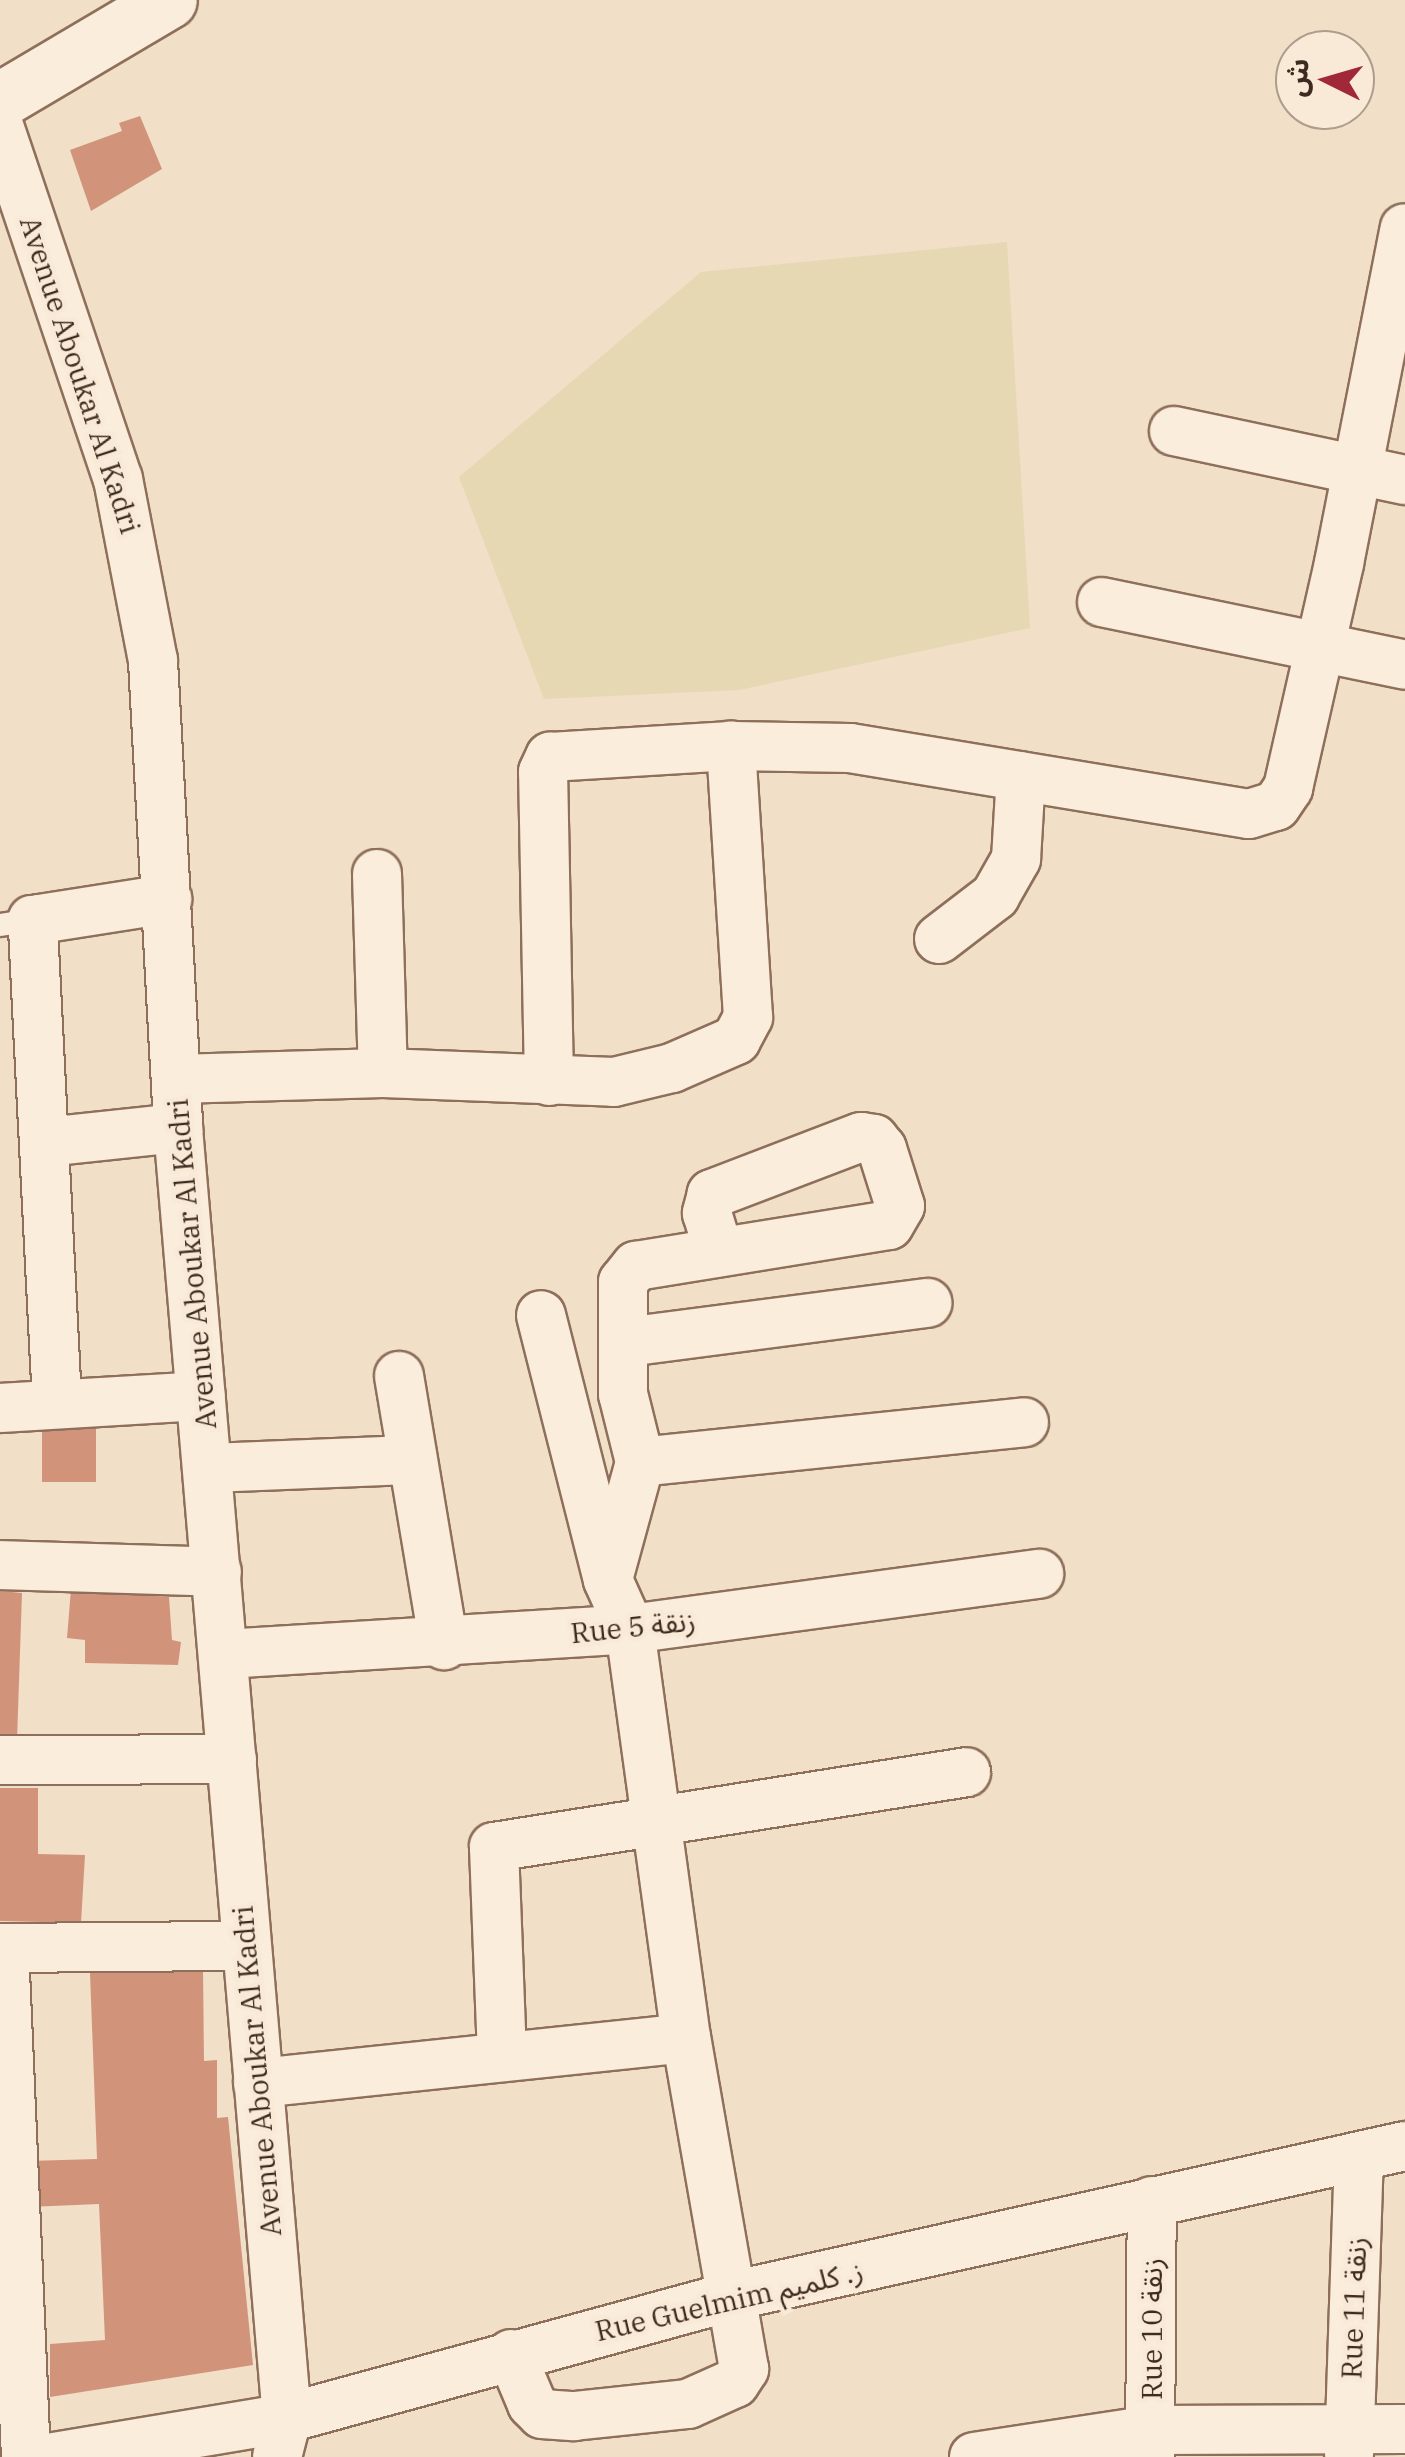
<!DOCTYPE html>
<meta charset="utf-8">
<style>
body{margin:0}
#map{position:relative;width:1405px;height:2457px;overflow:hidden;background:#f1dfc7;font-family:"IBM Plex Serif","Noto Sans Arabic",serif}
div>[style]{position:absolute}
.farmland>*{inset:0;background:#e7d8b4}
.building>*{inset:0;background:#d1947b;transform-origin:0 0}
.roads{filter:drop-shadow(2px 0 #8e6f5b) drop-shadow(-2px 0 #8e6f5b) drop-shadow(0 2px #8e6f5b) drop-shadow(0 -2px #8e6f5b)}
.lane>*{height:22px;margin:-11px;padding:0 11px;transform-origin:11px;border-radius:11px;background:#fbeddb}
.street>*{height:48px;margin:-24px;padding:0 24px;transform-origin:24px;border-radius:24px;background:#fbeddb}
.secondary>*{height:55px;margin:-27.5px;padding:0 27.5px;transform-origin:27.5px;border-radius:27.5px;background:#fbeddb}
span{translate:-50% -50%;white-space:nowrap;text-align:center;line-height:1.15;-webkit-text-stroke:9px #f8ead7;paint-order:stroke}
.street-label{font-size:28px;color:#3e2a1f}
.north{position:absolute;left:1275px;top:30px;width:100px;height:100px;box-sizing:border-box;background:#f8ead7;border:2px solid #ae9d8d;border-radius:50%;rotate:275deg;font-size:28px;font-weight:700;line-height:40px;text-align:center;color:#3e2a1f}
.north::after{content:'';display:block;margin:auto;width:35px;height:45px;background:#a02838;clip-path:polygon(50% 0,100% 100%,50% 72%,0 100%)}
</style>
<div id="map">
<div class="farmland">
<div style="clip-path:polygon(1007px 242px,1030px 628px,739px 690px,544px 699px,459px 477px,701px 272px)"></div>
</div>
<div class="building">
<div style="clip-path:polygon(140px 116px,162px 169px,91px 211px,70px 150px,122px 131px,119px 123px)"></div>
<div style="left:42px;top:1421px;width:54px;height:61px"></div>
<div style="clip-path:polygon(71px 1589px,169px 1597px,172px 1640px,181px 1642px,178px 1665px,85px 1663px,85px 1640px,67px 1638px)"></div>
<div style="clip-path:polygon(0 1591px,22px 1593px,17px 1740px,0 1739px)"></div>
<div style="clip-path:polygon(0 1788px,38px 1788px,38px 1854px,85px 1855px,81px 1923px,0 1921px)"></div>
<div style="clip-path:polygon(203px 1968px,204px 2061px,217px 2060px,217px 2118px,228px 2117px,253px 2365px,50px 2397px,50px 2344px,105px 2340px,99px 2204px,28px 2207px,28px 2161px,97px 2159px,90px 1973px)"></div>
</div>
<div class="roads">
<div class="lane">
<div style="left:0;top:925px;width:33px;rotate:-9deg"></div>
</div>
<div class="street">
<div style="left:0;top:129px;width:369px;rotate:71.4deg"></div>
<div style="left:118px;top:479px;width:185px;rotate:79.1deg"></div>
<div style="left:153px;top:661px;width:468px;rotate:86.9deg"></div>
<div style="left:178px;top:1128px;width:1295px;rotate:85.17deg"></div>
<div style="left:287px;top:2418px;width:40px;rotate:104.4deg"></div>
<div style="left:1174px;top:431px;width:236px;rotate:12deg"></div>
<div style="left:1102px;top:602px;width:309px;rotate:11.7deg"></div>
<div style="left:377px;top:874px;width:199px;rotate:88.3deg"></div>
<div style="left:939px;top:939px;width:71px;rotate:-37.5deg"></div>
<div style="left:995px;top:896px;width:43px;rotate:-60.4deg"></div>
<div style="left:1016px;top:859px;width:83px;rotate:-86.6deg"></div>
<div style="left:177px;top:1079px;width:206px;rotate:-1.7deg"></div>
<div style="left:383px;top:1073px;width:231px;rotate:2.2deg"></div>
<div style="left:614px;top:1082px;width:60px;rotate:-13.6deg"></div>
<div style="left:672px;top:1068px;width:70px;rotate:-23.6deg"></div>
<div style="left:736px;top:1040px;width:26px;rotate:-62deg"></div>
<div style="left:748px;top:1017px;width:272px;rotate:-93.6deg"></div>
<div style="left:549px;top:1081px;width:309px;rotate:-91.1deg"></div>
<div style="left:543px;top:772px;width:17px;rotate:-65deg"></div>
<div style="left:550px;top:757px;width:181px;rotate:-3.5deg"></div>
<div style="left:731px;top:746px;width:119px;rotate:1deg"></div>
<div style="left:850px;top:748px;width:404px;rotate:9.4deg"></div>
<div style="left:1249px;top:814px;width:28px;rotate:-17deg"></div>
<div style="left:1276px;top:806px;width:22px;rotate:-56deg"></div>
<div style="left:1288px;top:788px;width:231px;rotate:-77.2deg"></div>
<div style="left:1339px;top:563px;width:341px;rotate:-78.9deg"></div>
<div style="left:45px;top:1142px;width:134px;rotate:-6deg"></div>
<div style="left:626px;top:1342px;width:304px;rotate:-7.4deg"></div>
<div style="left:399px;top:1376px;width:273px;rotate:80.5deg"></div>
<div style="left:57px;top:1402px;width:483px;rotate:-92.9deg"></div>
<div style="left:33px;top:920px;width:136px;rotate:-8.9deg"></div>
<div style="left:0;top:1408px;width:201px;rotate:-3.4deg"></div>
<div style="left:640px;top:1462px;width:386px;rotate:-5.9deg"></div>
<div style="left:209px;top:1468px;width:201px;rotate:-2.3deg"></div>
<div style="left:0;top:1565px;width:217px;rotate:1.8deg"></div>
<div style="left:610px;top:1572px;width:114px;rotate:-74.7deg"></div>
<div style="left:640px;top:1462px;width:70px;rotate:-104deg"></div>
<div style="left:623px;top:1394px;width:112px;rotate:-90deg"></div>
<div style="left:623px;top:1282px;width:21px;rotate:-51deg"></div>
<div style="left:636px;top:1266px;width:256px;rotate:-9.2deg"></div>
<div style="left:889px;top:1225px;width:22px;rotate:-60deg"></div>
<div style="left:900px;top:1206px;width:60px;rotate:-107.5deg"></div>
<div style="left:882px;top:1149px;width:13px;rotate:-129deg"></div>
<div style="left:874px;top:1139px;width:13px;rotate:-171deg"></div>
<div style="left:861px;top:1137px;width:160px;rotate:159.1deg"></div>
<div style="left:712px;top:1194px;width:20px;rotate:105deg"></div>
<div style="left:707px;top:1213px;width:41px;rotate:72.9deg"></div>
<div style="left:224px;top:1654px;width:407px;rotate:-3.5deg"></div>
<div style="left:630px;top:1629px;width:413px;rotate:-7.7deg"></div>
<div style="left:0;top:1760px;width:232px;rotate:-0.2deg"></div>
<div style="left:0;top:1948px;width:246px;rotate:-0.5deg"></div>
<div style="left:4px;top:1948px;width:509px;rotate:87.53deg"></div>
<div style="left:502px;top:2056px;width:209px;rotate:-92.2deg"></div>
<div style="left:494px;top:1847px;width:478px;rotate:-9deg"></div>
<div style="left:258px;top:2083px;width:430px;rotate:-6deg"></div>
<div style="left:511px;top:2354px;width:54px;rotate:67.2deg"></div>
<div style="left:532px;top:2404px;width:14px;rotate:45deg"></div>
<div style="left:542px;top:2414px;width:32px;rotate:4deg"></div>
<div style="left:574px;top:2416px;width:115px;rotate:-6deg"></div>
<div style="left:688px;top:2404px;width:51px;rotate:-24.1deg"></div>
<div style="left:735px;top:2383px;width:17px;rotate:-57deg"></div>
<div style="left:744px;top:2369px;width:336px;rotate:-99.9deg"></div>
<div style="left:686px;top:2038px;width:413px;rotate:-97.8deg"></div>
<div style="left:630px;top:1629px;width:54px;rotate:-114.2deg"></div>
<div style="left:608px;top:1580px;width:273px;rotate:-104.2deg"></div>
<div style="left:1349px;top:2455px;width:297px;rotate:-88.1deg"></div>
<div style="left:54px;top:2457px;width:236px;rotate:-9.5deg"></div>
<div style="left:287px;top:2418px;width:466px;rotate:-15.3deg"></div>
<div style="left:736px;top:2295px;width:685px;rotate:-12.56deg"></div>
<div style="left:974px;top:2457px;width:180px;rotate:-8.6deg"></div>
<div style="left:1152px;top:2430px;width:253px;rotate:-0.2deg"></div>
<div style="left:1150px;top:2457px;width:256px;rotate:-89.6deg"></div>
</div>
<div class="secondary">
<div style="left:0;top:100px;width:196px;rotate:-30.6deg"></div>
</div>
</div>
<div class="street-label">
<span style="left:80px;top:375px;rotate:72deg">Avenue Aboukar Al Kadri</span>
<span style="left:192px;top:1264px;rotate:-95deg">Avenue Aboukar Al Kadri</span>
<span style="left:633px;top:1627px;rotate:-6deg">Rue 5 زنقة</span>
<span style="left:257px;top:2071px;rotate:-95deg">Avenue Aboukar Al Kadri</span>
<span style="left:729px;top:2301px;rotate:-13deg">Rue Guelmim ز. كلميم</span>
<span style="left:1354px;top:2308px;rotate:-88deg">Rue 11 زنقة</span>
<span style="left:1152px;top:2329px;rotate:-90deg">Rue 10 زنقة</span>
</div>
<div class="north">ش</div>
</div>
